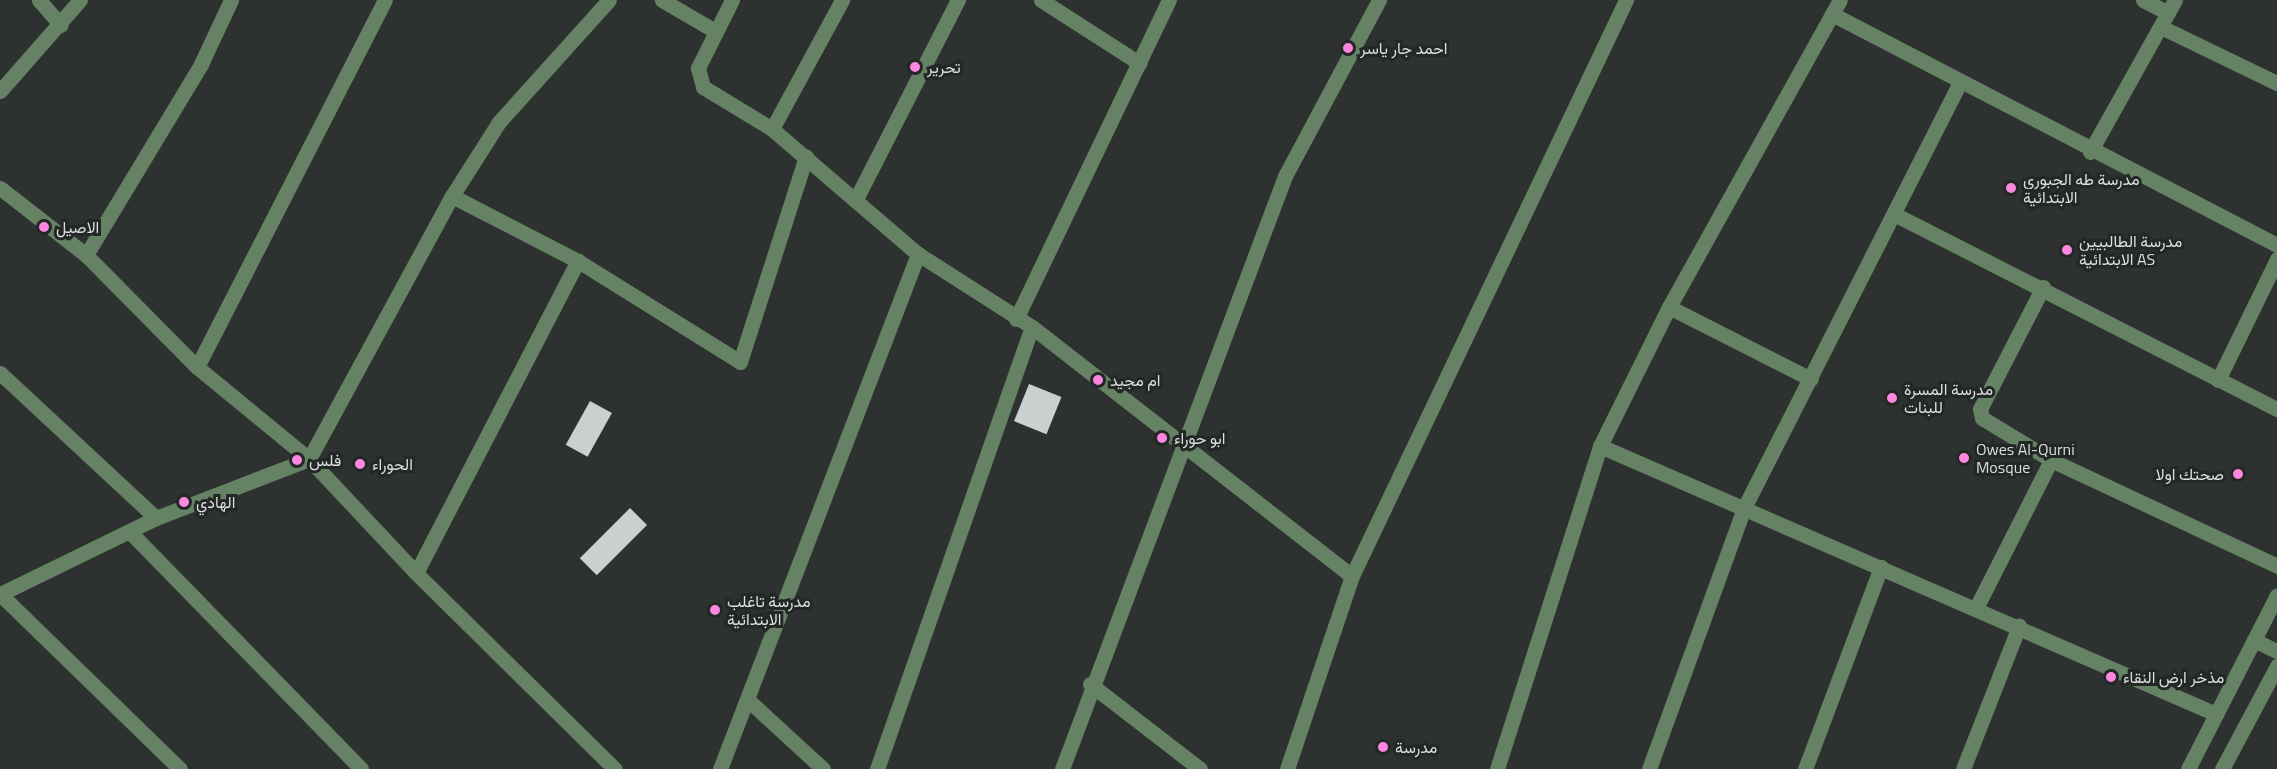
<!DOCTYPE html>
<meta charset="utf-8">
<style>
body{margin:0}
#map{position:relative;width:2277px;height:769px;overflow:hidden;background:#2d312f;font-family:"Titillium Web",Vazirmatn,sans-serif}
div>[style]{position:absolute}
.building>*{inset:0;background:#cacfcf;transform-origin:0 0}
.minor>*{height:15px;margin:-7.5px;padding:0 7.5px;transform-origin:7.5px;border-radius:7.5px;background:#658264}
.dots>*{width:16px;height:16px;translate:-50% -50%;box-sizing:border-box;border:3px solid #232726;border-radius:50%}
span{translate:-50% -50%;white-space:nowrap;text-align:center;line-height:1.15;-webkit-text-stroke:6px #232726;paint-order:stroke}
.poi-label{font-size:16px;color:#dcdfde}
.left{translate:0 -50%;text-align:left}
.right{translate:-100% -50%;text-align:right}
</style>
<div id="map">
<div class="building">
<div style="left:1029px;top:384px;width:35px;height:40px;rotate:22deg"></div>
<div style="left:590px;top:401px;width:25px;height:50px;rotate:29deg"></div>
<div style="left:630px;top:508px;width:24px;height:71px;rotate:45deg"></div>
</div>
<div class="minor">
<div style="left:39px;top:0;width:33px;rotate:49deg"></div>
<div style="left:662px;top:0;width:61px;rotate:30.3deg"></div>
<div style="left:732px;top:0;width:76px;rotate:116.6deg"></div>
<div style="left:698px;top:68px;width:20px;rotate:75deg"></div>
<div style="left:703px;top:87px;width:81px;rotate:31.3deg"></div>
<div style="left:772px;top:129px;width:192px;rotate:40.6deg"></div>
<div style="left:918px;top:254px;width:135px;rotate:32.6deg"></div>
<div style="left:1032px;top:327px;width:405px;rotate:37.9deg"></div>
<div style="left:1041px;top:0;width:117px;rotate:32.7deg"></div>
<div style="left:2143px;top:0;width:28px;rotate:27deg"></div>
<div style="left:1832px;top:14px;width:501px;rotate:27.43deg"></div>
<div style="left:2161px;top:27px;width:129px;rotate:25.8deg"></div>
<div style="left:0;top:91px;width:121px;rotate:-48.7deg"></div>
<div style="left:772px;top:129px;width:147px;rotate:-61.5deg"></div>
<div style="left:2090px;top:152px;width:174px;rotate:-60.8deg"></div>
<div style="left:0;top:188px;width:109px;rotate:37.9deg"></div>
<div style="left:86px;top:255px;width:158px;rotate:45.3deg"></div>
<div style="left:197px;top:367px;width:145px;rotate:39.4deg"></div>
<div style="left:309px;top:459px;width:156px;rotate:46.8deg"></div>
<div style="left:416px;top:573px;width:279px;rotate:44.6deg"></div>
<div style="left:452px;top:196px;width:142px;rotate:27.3deg"></div>
<div style="left:578px;top:261px;width:191px;rotate:31.9deg"></div>
<div style="left:740px;top:362px;width:216px;rotate:-72.2deg"></div>
<div style="left:856px;top:199px;width:224px;rotate:-62.9deg"></div>
<div style="left:1896px;top:215px;width:428px;rotate:27deg"></div>
<div style="left:86px;top:255px;width:223px;rotate:-58.9deg"></div>
<div style="left:201px;top:64px;width:71px;rotate:-64.9deg"></div>
<div style="left:2043px;top:287px;width:137px;rotate:117.3deg"></div>
<div style="left:1980px;top:409px;width:9px;rotate:77deg"></div>
<div style="left:1982px;top:418px;width:81px;rotate:31.3deg"></div>
<div style="left:2051px;top:460px;width:250px;rotate:25.1deg"></div>
<div style="left:1669px;top:307px;width:159px;rotate:26.9deg"></div>
<div style="left:1016px;top:319px;width:354px;rotate:-64.4deg"></div>
<div style="left:197px;top:367px;width:412px;rotate:-62.9deg"></div>
<div style="left:0;top:373px;width:213px;rotate:42.9deg"></div>
<div style="left:2218px;top:380px;width:135px;rotate:-64deg"></div>
<div style="left:1600px;top:446px;width:672px;rotate:23.51deg"></div>
<div style="left:130px;top:532px;width:331px;rotate:45.7deg"></div>
<div style="left:416px;top:573px;width:352px;rotate:-62.6deg"></div>
<div style="left:0;top:594px;width:174px;rotate:-26deg"></div>
<div style="left:156px;top:518px;width:164px;rotate:-21.1deg"></div>
<div style="left:309px;top:459px;width:299px;rotate:-61.5deg"></div>
<div style="left:452px;top:196px;width:88px;rotate:-57.6deg"></div>
<div style="left:499px;top:122px;width:164px;rotate:-48deg"></div>
<div style="left:0;top:594px;width:251px;rotate:44.2deg"></div>
<div style="left:1976px;top:608px;width:166px;rotate:-63.1deg"></div>
<div style="left:2254px;top:640px;width:25px;rotate:26deg"></div>
<div style="left:1090px;top:684px;width:139px;rotate:37.7deg"></div>
<div style="left:748px;top:700px;width:102px;rotate:42.6deg"></div>
<div style="left:720px;top:769px;width:552px;rotate:-68.97deg"></div>
<div style="left:877px;top:769px;width:468px;rotate:-70.7deg"></div>
<div style="left:1062px;top:769px;width:634px;rotate:-69.39deg"></div>
<div style="left:1285px;top:176px;width:200px;rotate:-61.9deg"></div>
<div style="left:1287px;top:769px;width:204px;rotate:-71.4deg"></div>
<div style="left:1352px;top:576px;width:638px;rotate:-64.56deg"></div>
<div style="left:1497px;top:769px;width:339px;rotate:-72.3deg"></div>
<div style="left:1600px;top:446px;width:155px;rotate:-63.6deg"></div>
<div style="left:1669px;top:307px;width:351px;rotate:-60.9deg"></div>
<div style="left:1649px;top:769px;width:278px;rotate:-70deg"></div>
<div style="left:1744px;top:508px;width:475px;rotate:-63.1deg"></div>
<div style="left:1805px;top:769px;width:216px;rotate:-69.4deg"></div>
<div style="left:1963px;top:769px;width:154px;rotate:-68.6deg"></div>
<div style="left:2188px;top:769px;width:195px;rotate:-62.9deg"></div>
<div style="left:2222px;top:769px;width:117px;rotate:-61.9deg"></div>
</div>
<div class="dots">
<div style="left:1348px;top:48px;background:#fd86e1"></div>
<div style="left:915px;top:67px;background:#fd86e1"></div>
<div style="left:2011px;top:188px;background:#fd86e1"></div>
<div style="left:44px;top:227px;background:#fd86e1"></div>
<div style="left:2067px;top:250px;background:#fd86e1"></div>
<div style="left:1098px;top:380px;background:#fd86e1"></div>
<div style="left:1892px;top:398px;background:#fd86e1"></div>
<div style="left:1162px;top:438px;background:#fd86e1"></div>
<div style="left:1964px;top:458px;background:#fd86e1"></div>
<div style="left:297px;top:460px;background:#fd86e1"></div>
<div style="left:360px;top:464px;background:#fd86e1"></div>
<div style="left:2238px;top:474px;background:#fd86e1"></div>
<div style="left:184px;top:502px;background:#fd86e1"></div>
<div style="left:715px;top:610px;background:#fd86e1"></div>
<div style="left:2111px;top:677px;background:#fd86e1"></div>
<div style="left:1383px;top:747px;background:#fd86e1"></div>
</div>
<div class="poi-label">
<span class="left" style="left:1360px;top:48px">احمد جار ياسر</span>
<span class="left" style="left:927px;top:67px">تحرير</span>
<span class="left" style="left:2023px;top:188px">مدرسة طه الجبوري<br>الابتدائية</span>
<span class="left" style="left:56px;top:227px">الاصيل</span>
<span class="left" style="left:2079px;top:250px">مدرسة الطالبيين<br>الابتدائية AS</span>
<span class="left" style="left:1110px;top:380px">ام مجيد</span>
<span class="left" style="left:1904px;top:398px">مدرسة المسرة<br>للبنات</span>
<span class="left" style="left:1174px;top:438px">ابو حوراء</span>
<span class="left" style="left:1976px;top:458px">Owes Al-Qurni<br>Mosque</span>
<span class="left" style="left:309px;top:460px">فلس</span>
<span class="left" style="left:372px;top:464px">الحوراء</span>
<span class="right" style="left:2224px;top:474px">صحتك اولا</span>
<span class="left" style="left:196px;top:502px">الهادي</span>
<span class="left" style="left:727px;top:610px">مدرسة تاغلب<br>الابتدائية</span>
<span class="left" style="left:2123px;top:677px">مذخر ارض النقاء</span>
<span class="left" style="left:1395px;top:747px">مدرسة</span>
</div>
</div>
